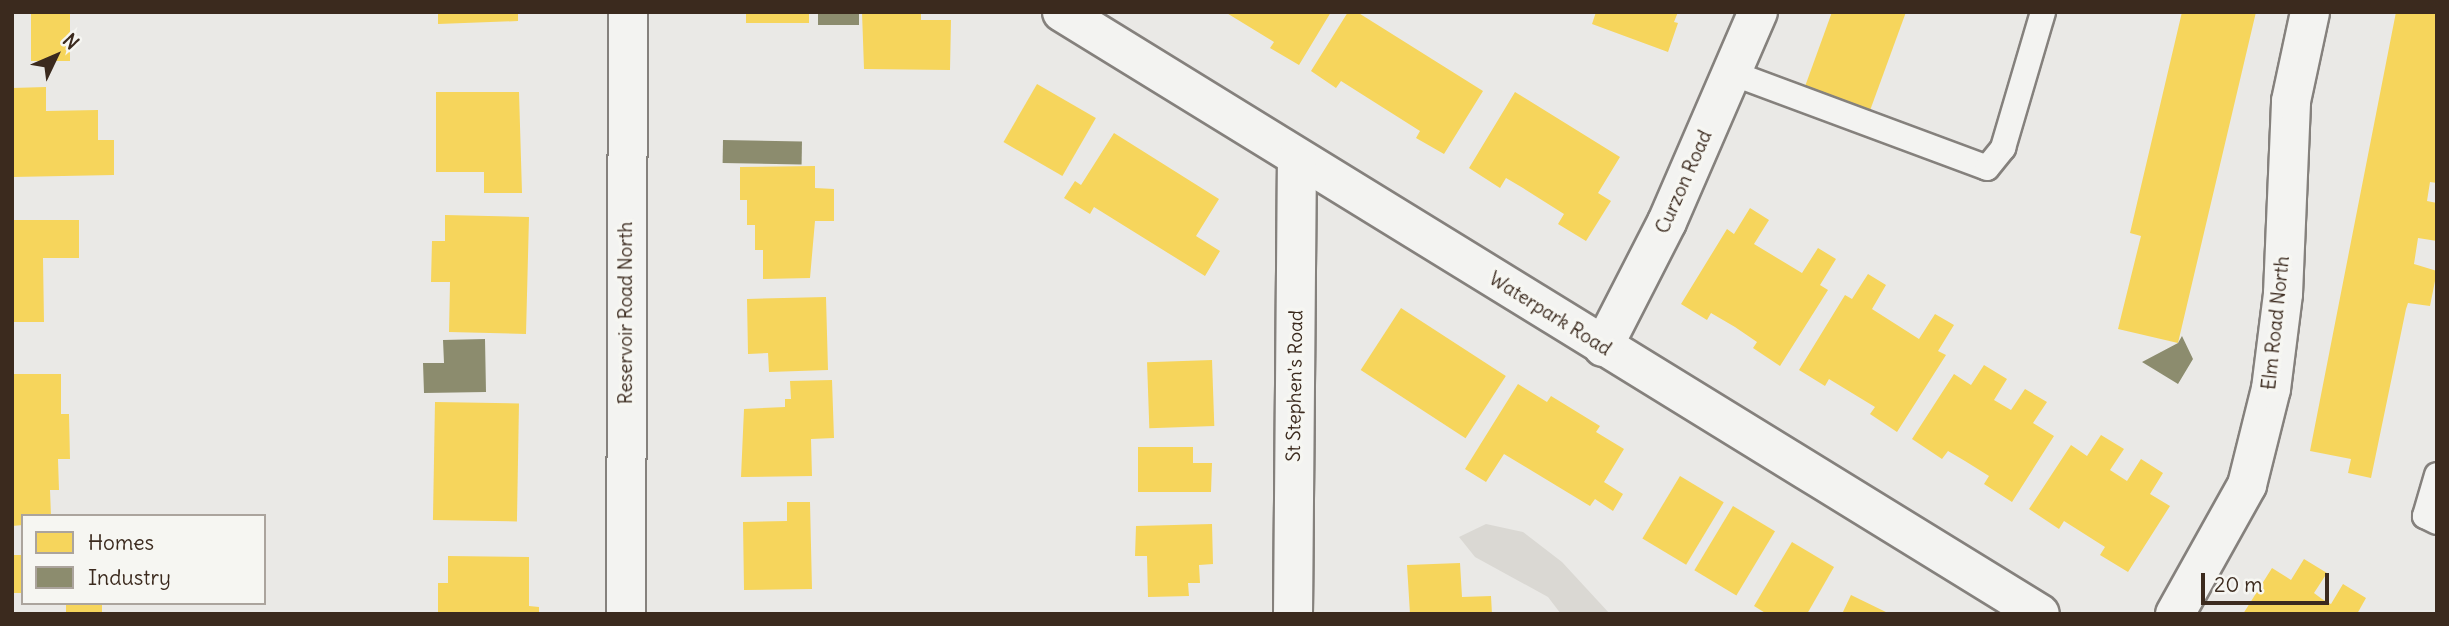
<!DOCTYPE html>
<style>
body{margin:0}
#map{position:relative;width:2449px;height:626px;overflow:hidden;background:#eae9e6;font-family:Delius,sans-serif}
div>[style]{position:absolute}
.green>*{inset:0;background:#dad8d3}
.homes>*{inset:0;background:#f6d55c;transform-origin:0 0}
.industry>*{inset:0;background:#8c8c6e;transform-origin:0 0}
.roads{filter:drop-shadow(2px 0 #85817d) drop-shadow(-2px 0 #85817d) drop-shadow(0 2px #85817d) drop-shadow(0 -2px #85817d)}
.service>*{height:24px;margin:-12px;padding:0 12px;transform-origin:12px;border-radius:12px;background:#f3f3f1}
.minor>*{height:38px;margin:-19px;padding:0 19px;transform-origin:19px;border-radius:19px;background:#f3f3f1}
span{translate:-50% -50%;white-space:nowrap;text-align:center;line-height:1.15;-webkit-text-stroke:7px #f6f6f2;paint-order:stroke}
.street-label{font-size:19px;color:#3b2a1e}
.frame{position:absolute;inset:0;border:14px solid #3b2a1e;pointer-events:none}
.legend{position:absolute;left:21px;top:514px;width:245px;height:91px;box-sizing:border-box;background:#f6f6f2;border:2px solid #aba49d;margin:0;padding:9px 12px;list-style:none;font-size:21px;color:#3b2a1e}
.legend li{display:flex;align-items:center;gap:14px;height:35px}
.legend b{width:35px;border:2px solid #aba49d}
.north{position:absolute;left:21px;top:21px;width:70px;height:70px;-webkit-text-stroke:5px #f6f6f2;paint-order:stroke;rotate:46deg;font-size:19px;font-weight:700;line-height:28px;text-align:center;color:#3b2a1e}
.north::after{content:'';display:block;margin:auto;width:24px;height:32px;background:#3b2a1e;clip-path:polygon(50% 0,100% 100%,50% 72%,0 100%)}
.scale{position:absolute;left:2201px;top:573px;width:128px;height:32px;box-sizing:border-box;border:4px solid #3b2a1e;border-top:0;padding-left:9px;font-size:21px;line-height:24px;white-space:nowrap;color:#3b2a1e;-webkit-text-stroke:5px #f6f6f2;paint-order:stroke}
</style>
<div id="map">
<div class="green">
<div style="clip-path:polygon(1486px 524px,1523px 532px,1562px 562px,1610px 614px,1561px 614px,1548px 597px,1475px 557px,1459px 537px)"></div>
</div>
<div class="homes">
<div style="left:31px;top:12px;width:39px;height:49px"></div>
<div style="clip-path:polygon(438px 12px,518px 12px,518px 21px,438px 24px)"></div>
<div style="left:746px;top:12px;width:63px;height:11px"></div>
<div style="clip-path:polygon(862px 12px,921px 12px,921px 20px,951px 20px,950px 70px,864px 69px)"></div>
<div style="clip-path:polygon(1225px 12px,1331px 12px,1299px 65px,1270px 48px,1274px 42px)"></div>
<div style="clip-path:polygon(1348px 12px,1357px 12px,1483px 91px,1444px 154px,1416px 138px,1420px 131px,1341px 81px,1336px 88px,1311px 71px)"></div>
<div style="clip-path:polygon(1596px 12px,1678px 12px,1674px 22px,1678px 23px,1668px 52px,1592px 24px)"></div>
<div style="clip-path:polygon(1832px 12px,1906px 12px,1868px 116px,1803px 92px)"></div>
<div style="clip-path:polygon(2182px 12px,2256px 12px,2178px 343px,2118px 329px,2141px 236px,2130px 233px)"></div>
<div style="clip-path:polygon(2396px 12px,2437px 12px,2437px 183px,2430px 182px,2427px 201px,2437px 203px,2437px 241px,2418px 238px,2414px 264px,2437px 271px,2430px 306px,2408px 303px,2406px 309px,2371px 478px,2348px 473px,2351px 459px,2310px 451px)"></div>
<div style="left:1037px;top:84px;width:68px;height:67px;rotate:30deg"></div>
<div style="clip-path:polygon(46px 87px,46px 111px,98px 110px,98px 140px,114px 140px,114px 175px,12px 177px,12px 88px)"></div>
<div style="clip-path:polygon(436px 92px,519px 92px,522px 193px,484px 193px,484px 172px,436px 172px)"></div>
<div style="clip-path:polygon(1515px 92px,1620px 157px,1598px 193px,1611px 201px,1586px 241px,1558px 224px,1564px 214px,1523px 188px,1506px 178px,1500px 188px,1469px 168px)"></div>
<div style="clip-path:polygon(1114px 133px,1219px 199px,1196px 236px,1220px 251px,1205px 276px,1094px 207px,1090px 214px,1064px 198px,1075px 181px,1081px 185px)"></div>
<div style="clip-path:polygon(815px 166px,815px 188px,834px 189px,834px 221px,815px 221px,810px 278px,763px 279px,763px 250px,755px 250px,755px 225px,747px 225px,747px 200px,740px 200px,740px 167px)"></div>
<div style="clip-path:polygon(1750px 208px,1769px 220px,1754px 244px,1802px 273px,1818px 248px,1836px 259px,1820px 285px,1828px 290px,1780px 366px,1753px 348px,1757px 342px,1735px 327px,1711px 313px,1707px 320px,1681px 304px,1727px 229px,1734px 234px)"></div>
<div style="clip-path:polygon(445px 215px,529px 217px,526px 334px,449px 332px,450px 282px,431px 282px,432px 241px,445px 241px)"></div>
<div style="clip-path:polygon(12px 220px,79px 220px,79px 258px,43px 258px,44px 322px,12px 322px)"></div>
<div style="clip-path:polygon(1868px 274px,1886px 285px,1872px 309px,1919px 339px,1935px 314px,1954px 325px,1938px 351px,1946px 355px,1897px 432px,1870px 414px,1875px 407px,1829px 379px,1825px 386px,1799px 370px,1845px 295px,1852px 299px)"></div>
<div style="clip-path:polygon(826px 297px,828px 370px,769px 372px,768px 353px,748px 354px,747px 299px)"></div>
<div style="left:1401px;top:308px;width:125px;height:74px;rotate:33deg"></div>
<div style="left:1212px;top:360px;width:66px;height:65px;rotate:88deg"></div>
<div style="clip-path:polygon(1984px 365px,2007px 379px,1994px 400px,2011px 410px,2025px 389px,2047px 402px,2033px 423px,2054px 436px,2012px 502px,1984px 484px,1989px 476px,1965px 461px,1948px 451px,1942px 459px,1912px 439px,1954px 374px,1971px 385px)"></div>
<div style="clip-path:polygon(12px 374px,61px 374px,61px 414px,69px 414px,70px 459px,58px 459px,59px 490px,50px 490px,51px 516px,23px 516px,23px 525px,12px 526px)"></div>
<div style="clip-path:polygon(832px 380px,834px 438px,811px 439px,812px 476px,741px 477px,744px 409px,785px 407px,785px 399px,791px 399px,790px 381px)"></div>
<div style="clip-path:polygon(1518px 384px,1547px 402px,1551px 396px,1600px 426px,1596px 432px,1624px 449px,1604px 482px,1623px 494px,1613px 511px,1595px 499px,1590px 506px,1504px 454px,1486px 482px,1465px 469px)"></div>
<div style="left:435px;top:402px;width:84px;height:118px;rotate:1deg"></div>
<div style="clip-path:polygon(2101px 435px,2124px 449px,2110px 470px,2127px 481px,2141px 459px,2163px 473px,2150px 494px,2170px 506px,2128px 572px,2100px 555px,2105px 547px,2064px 521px,2059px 529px,2029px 509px,2071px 445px,2087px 456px)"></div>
<div style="clip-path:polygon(1138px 447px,1193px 447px,1193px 463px,1212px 463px,1211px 492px,1138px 492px)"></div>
<div style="left:1680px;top:476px;width:51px;height:73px;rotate:31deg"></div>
<div style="clip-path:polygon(787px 502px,810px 502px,812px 589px,744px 590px,743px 522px,787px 521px)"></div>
<div style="left:1733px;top:506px;width:49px;height:75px;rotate:31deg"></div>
<div style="clip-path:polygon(1212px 524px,1213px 564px,1199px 565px,1200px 583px,1188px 583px,1189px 596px,1148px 597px,1147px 556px,1135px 556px,1136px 526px)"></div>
<div style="clip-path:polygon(1792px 542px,1834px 567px,1807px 614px,1767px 614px,1754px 606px)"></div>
<div style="left:12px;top:555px;width:11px;height:38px"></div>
<div style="clip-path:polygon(448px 556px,529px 557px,529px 606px,539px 607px,539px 614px,438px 614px,438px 583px,448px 583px)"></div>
<div style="clip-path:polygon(2304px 559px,2327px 573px,2314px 593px,2322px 599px,2331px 604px,2343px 584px,2366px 598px,2357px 614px,2243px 614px,2272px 568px,2291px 580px)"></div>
<div style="clip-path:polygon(1460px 563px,1462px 597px,1491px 596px,1492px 614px,1410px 614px,1407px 565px)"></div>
<div style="clip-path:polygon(1851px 595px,1890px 614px,1842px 614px)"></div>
<div style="left:66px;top:603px;width:36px;height:11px"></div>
</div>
<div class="industry">
<div style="left:818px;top:12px;width:41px;height:13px"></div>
<div style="left:723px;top:140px;width:79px;height:23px;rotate:1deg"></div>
<div style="clip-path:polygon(2182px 336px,2193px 359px,2178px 384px,2142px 362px,2178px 343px)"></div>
<div style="clip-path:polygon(485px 339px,486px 392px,424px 393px,423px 363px,444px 363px,443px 340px)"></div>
</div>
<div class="roads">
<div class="service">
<div style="left:1732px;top:73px;width:272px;rotate:20.4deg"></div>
<div style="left:1987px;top:168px;width:26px;rotate:-51deg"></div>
<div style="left:2003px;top:148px;width:142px;rotate:-73.6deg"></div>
<div style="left:2437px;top:475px;width:43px;rotate:106.3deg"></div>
<div style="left:2425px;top:516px;width:13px;rotate:27deg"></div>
</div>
<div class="minor">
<div style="left:1062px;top:12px;width:1148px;rotate:31.61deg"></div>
<div style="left:1603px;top:347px;width:140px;rotate:-62.9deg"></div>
<div style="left:1667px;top:222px;width:229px;rotate:-66.6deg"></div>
<div style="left:626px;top:614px;width:602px;rotate:-89.81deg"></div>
<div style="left:1293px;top:614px;width:455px;rotate:-89.5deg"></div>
<div style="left:2175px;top:614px;width:148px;rotate:-60.8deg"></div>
<div style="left:2247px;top:485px;width:99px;rotate:-76deg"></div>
<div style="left:2271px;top:389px;width:96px;rotate:-82.8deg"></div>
<div style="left:2283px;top:294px;width:193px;rotate:-87.6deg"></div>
<div style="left:2291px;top:101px;width:91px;rotate:-77.9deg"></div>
</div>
</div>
<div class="street-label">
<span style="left:1684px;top:182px;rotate:-66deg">Curzon Road</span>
<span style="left:626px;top:313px;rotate:-90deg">Reservoir Road North</span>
<span style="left:1550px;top:314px;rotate:32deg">Waterpark Road</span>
<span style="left:2276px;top:323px;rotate:-84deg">Elm Road North</span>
<span style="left:1295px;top:386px;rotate:-89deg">St Stephen's Road</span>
</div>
<div class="frame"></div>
<ul class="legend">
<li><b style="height:19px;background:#f6d55c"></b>Homes</li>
<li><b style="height:19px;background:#8c8c6e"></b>Industry</li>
</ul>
<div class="north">N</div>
<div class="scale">20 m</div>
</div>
